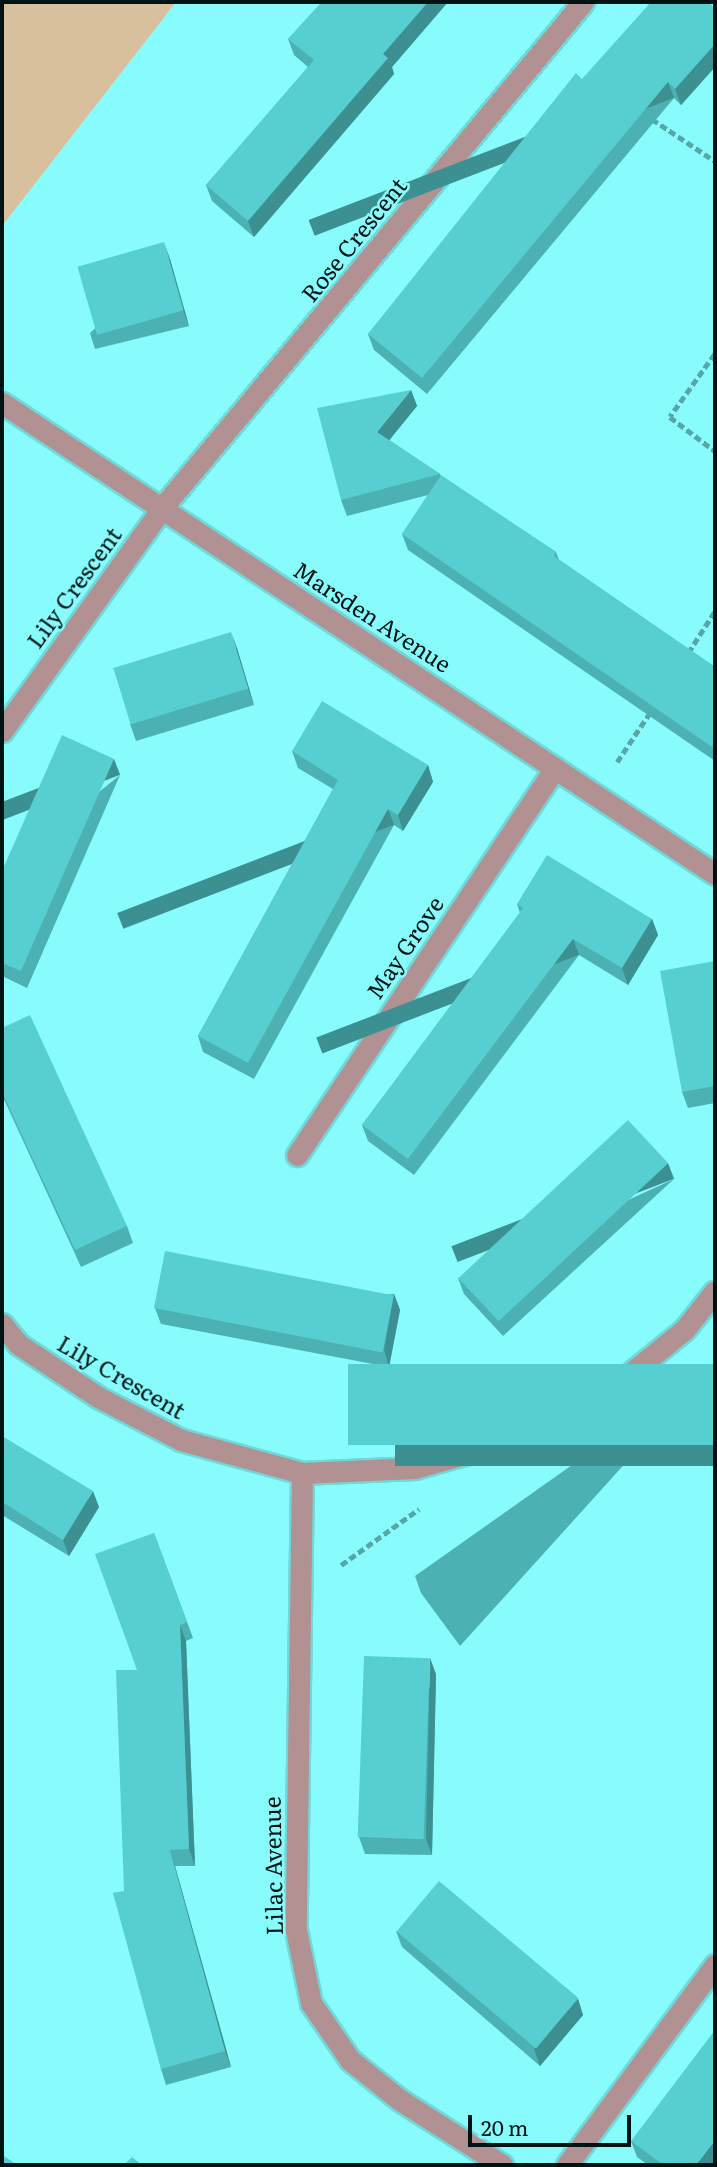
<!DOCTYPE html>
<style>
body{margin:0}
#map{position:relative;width:717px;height:2167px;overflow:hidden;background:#88fcfd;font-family:Literata,serif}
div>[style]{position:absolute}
.green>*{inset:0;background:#d8c09d}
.path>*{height:4.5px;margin-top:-2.25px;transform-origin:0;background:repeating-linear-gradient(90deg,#56a7a8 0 7px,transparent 0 10.5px)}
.roads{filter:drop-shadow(2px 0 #72d7d8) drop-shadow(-2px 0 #72d7d8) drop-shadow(0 2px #72d7d8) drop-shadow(0 -2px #72d7d8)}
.lane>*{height:21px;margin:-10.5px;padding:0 10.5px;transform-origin:10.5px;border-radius:10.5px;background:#b19192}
.street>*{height:21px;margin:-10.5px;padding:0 10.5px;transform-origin:10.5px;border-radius:10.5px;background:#b19192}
.wall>*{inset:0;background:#4bb1b2}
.shaded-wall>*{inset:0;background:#3d9091;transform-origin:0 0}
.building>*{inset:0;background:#57cecf;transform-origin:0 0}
span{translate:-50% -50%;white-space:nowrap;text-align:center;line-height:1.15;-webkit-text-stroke:5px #88fcfd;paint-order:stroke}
.street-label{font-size:23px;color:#001313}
.frame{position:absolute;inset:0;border:4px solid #001313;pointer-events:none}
.scale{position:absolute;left:468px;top:2115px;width:163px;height:32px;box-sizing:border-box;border:4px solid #001313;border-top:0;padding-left:9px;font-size:21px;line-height:24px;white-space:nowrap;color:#001313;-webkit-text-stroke:5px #88fcfd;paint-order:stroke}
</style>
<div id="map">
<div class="green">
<div style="clip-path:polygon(2px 2px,176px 2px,2px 226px)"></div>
</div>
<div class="path">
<div style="left:652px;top:119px;width:76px;rotate:33.7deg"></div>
<div style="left:715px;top:354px;width:77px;rotate:125.5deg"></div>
<div style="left:670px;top:417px;width:56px;rotate:37.1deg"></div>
<div style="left:688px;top:653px;width:50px;rotate:-57.3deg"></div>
<div style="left:617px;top:762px;width:61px;rotate:-56.3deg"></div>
<div style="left:341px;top:1565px;width:96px;rotate:-35.7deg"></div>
</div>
<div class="roads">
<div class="lane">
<div style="left:567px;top:2165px;width:249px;rotate:-53.5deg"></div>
</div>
<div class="street">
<div style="left:2px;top:403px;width:855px;rotate:33.45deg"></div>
<div style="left:2px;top:731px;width:274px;rotate:-54.3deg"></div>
<div style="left:162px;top:508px;width:658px;rotate:-50.24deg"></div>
<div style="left:297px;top:1155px;width:465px;rotate:-56.3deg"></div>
<div style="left:2px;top:1324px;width:26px;rotate:51deg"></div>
<div style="left:18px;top:1344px;width:96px;rotate:33.5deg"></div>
<div style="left:98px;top:1397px;width:93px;rotate:27.4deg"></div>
<div style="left:181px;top:1440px;width:125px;rotate:15.3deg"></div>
<div style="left:302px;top:1473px;width:113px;rotate:-2.5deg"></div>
<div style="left:415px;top:1468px;width:103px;rotate:-15.8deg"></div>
<div style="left:514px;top:1440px;width:101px;rotate:-26.6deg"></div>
<div style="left:604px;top:1395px;width:104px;rotate:-39.2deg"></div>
<div style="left:685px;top:1329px;width:48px;rotate:-51.7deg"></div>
<div style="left:302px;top:1473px;width:457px;rotate:90.8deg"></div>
<div style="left:296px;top:1930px;width:75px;rotate:78.4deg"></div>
<div style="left:311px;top:2003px;width:69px;rotate:55.6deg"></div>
<div style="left:350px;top:2060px;width:64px;rotate:38.7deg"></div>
<div style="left:400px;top:2100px;width:121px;rotate:32.5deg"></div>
</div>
</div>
<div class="wall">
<div style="clip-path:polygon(322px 2px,448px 2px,392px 67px,394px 74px,254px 237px,212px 201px,206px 185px,308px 67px,294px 55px,288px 39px)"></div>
<div style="clip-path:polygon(715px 8px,715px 67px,681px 105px,674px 98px,427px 394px,374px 350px,368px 334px,582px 79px)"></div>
<div style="clip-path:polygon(170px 259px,189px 326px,95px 349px,90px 333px)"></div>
<div style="clip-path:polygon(411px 390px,417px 406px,389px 440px,440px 474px,441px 476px,556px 552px,559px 560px,715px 667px,715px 761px,408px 550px,402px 534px,428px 495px,347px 516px,341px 500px)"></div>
<div style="clip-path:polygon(237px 648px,254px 705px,136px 741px,130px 724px)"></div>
<div style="clip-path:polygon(292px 751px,428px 765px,433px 782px,403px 831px,394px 825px,254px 1079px,203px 1052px,198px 1036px,333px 789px,298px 768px)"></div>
<div style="clip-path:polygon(120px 775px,27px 988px,2px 976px,2px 871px)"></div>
<div style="clip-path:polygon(517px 904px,652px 919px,658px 935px,628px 985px,579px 955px,414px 1175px,368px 1141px,362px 1125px,520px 913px)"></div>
<div style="clip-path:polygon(715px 961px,715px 1103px,688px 1108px,682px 1092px)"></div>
<div style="clip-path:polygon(2px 1028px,127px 1226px,133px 1243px,81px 1267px,2px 1095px)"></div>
<div style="clip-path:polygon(674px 1179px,503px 1336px,464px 1294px,458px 1278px)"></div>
<div style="clip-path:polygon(394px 1294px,400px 1310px,389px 1367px,161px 1324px,155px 1308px)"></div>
<div style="clip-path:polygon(715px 1364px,460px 1646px,421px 1593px,415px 1576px)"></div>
<div style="clip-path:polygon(2px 1436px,99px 1507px,69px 1556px,2px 1515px)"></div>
<div style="clip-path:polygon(154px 1533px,193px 1638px,186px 1641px,195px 1866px,175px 1866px,231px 2067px,166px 2085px,161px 2069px,124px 1891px,137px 1670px)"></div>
<div style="clip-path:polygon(436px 1674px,432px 1855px,365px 1854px,359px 1837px)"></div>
<div style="clip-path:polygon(396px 1931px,578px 1999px,583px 2015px,540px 2066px,402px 1947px)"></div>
<div style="clip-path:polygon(631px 2141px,715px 2164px,714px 2165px,648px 2165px,637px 2157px)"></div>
</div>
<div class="shaded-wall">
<div style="clip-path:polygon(428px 2px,448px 2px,392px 67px,394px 74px,254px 237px,248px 221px,383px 54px)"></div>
<div style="clip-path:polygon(715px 44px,715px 67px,681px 105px,675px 89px)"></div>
<div style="left:668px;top:82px;width:17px;height:385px;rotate:69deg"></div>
<div style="clip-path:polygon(164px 242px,170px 259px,189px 326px,183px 310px)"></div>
<div style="clip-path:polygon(411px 390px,417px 406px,383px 448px,377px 432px)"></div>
<div style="clip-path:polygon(231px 632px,237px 648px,254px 705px,248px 689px)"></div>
<div style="left:114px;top:759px;width:17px;height:232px;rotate:69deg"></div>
<div style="clip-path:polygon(428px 765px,433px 782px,403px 831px,398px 815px)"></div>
<div style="left:388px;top:809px;width:17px;height:290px;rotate:69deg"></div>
<div style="clip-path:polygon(652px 919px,658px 935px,628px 985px,622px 968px)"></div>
<div style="left:573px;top:939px;width:17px;height:275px;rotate:69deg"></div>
<div style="left:668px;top:1163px;width:17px;height:232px;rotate:69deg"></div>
<div style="clip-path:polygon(394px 1294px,400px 1310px,389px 1367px,384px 1350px)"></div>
<div style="left:715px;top:1445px;width:21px;height:320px;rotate:90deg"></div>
<div style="clip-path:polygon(93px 1491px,99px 1507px,69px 1556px,63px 1540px)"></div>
<div style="clip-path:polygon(180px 1625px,186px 1641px,195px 1866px,189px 1849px)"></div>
<div style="clip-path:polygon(430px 1658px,436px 1674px,432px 1855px,426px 1839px)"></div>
<div style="clip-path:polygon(170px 1850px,175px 1866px,231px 2067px,225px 2051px)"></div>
<div style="clip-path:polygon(578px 1999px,583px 2015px,540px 2066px,534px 2049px)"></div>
<div style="clip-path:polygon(715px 2140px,714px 2165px,696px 2165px)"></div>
</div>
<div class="building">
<div style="clip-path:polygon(322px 2px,428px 2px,383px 54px,388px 58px,248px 221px,206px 185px,314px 60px,288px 39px)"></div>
<div style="clip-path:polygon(651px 2px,708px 2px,715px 8px,715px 44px,675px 89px,668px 82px,422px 378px,368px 334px,576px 73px,582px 79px)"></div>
<div style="left:164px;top:242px;width:71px;height:90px;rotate:74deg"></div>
<div style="clip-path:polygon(411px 390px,377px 432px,440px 474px,341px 500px,317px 408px)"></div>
<div style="clip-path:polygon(441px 475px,556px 552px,554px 556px,715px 667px,715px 749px,402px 534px)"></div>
<div style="left:231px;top:632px;width:59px;height:123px;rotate:73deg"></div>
<div style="clip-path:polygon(322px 701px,428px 765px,398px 815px,388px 809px,248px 1063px,198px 1036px,338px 780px,292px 751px)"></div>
<div style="clip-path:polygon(62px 735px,114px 759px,21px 971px,2px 963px,2px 871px)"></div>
<div style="clip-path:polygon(547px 855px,652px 919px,622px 968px,573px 939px,408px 1159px,362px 1125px,523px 908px,517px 904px)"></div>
<div style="clip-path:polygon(715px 961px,715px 1086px,682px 1092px,660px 971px)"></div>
<div style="clip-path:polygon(30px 1015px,127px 1226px,75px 1250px,2px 1092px,2px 1028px)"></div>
<div style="left:628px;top:1120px;width:59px;height:232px;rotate:47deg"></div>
<div style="left:165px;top:1251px;width:233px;height:58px;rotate:11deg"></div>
<div style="left:715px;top:1364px;width:81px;height:367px;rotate:90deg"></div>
<div style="clip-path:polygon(2px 1436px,93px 1491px,63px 1540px,2px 1502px)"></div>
<div style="clip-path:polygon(154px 1533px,187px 1622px,180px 1625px,189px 1849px,170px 1850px,225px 2051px,161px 2069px,113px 1893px,124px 1891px,116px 1670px,137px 1670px,95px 1554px)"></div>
<div style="left:364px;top:1656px;width:66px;height:181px;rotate:2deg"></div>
<div style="left:439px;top:1881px;width:182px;height:66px;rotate:40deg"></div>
<div style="clip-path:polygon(715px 2030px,715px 2140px,696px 2165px,663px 2165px,631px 2141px)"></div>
<div style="clip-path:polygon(2px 2155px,13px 2162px,11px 2165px,2px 2165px)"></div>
<div style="clip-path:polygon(132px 2157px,142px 2165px,124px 2165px)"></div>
</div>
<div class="street-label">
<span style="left:353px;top:239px;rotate:-51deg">Rose Crescent</span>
<span style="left:73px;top:587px;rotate:-54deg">Lily Crescent</span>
<span style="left:373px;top:616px;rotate:33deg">Marsden Avenue</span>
<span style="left:404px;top:947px;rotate:-56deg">May Grove</span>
<span style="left:122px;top:1376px;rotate:30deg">Lily Crescent</span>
<span style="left:272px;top:1866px;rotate:-91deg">Lilac Avenue</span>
</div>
<div class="frame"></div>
<div class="scale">20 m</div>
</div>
